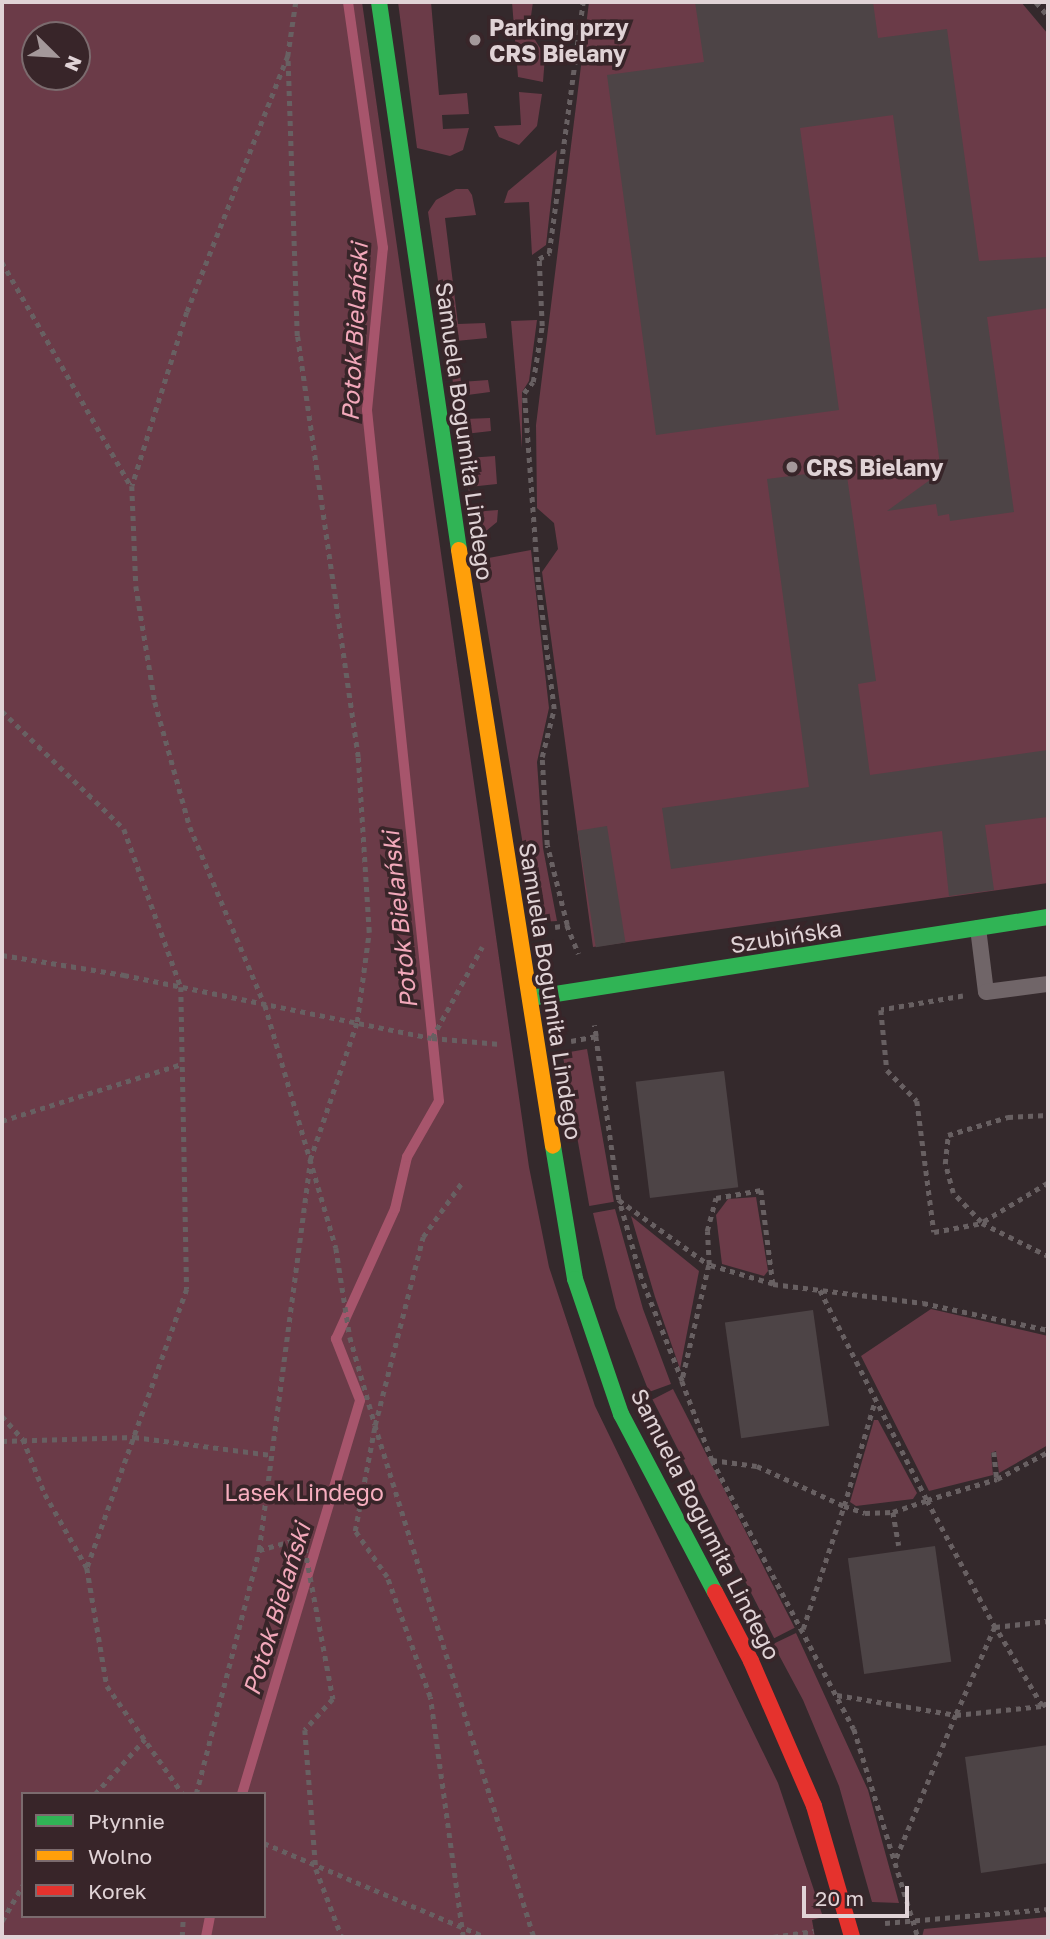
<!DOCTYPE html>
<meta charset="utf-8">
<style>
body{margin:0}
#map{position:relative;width:1050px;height:1939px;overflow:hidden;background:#34292c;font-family:"Golos Text",sans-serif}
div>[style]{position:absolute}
.green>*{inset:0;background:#6b3b48;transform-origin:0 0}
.stream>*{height:10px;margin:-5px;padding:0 5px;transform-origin:5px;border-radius:5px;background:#a7556c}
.building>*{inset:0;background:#4d4446;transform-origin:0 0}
.path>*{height:4.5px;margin-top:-2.25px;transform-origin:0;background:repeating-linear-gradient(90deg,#686062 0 5px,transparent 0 10px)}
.lane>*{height:16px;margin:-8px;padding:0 8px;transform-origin:8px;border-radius:8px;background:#706568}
.fast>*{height:16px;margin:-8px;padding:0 8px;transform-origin:8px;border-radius:8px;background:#30b455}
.slow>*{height:16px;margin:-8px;padding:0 8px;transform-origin:8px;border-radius:8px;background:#ff9f0a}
.jam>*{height:16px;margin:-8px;padding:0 8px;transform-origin:8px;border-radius:8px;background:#e5322d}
.dots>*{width:19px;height:19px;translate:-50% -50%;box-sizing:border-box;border:4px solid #382529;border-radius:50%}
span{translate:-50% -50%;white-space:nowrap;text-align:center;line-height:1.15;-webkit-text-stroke:7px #382529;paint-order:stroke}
.poi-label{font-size:23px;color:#e0d3d6;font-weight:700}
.left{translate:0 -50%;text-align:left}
.street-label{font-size:23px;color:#e0d3d6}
.park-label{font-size:23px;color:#f6adbe}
.water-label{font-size:24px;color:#f2a8ba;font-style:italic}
.frame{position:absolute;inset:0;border:4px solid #e0d3d6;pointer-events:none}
.legend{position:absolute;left:21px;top:1792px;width:245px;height:126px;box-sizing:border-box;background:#382529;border:2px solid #7b6b6e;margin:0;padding:9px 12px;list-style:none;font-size:21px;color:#e0d3d6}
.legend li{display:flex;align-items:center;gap:14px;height:35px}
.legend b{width:35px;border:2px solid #7b6b6e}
.north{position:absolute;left:21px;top:21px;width:70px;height:70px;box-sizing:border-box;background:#382529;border:2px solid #7b6b6e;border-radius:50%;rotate:114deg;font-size:19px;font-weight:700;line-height:28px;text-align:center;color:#e0d3d6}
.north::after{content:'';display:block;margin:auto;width:24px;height:32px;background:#a4989a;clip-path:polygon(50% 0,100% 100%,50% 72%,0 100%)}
.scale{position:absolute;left:802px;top:1886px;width:107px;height:32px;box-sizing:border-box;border:4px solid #e0d3d6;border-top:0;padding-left:9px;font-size:21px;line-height:24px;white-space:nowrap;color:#e0d3d6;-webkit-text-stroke:5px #382529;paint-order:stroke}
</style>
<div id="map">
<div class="green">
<div style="clip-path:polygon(evenodd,2px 2px,362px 2px,529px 1167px,549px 1267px,595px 1406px,778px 1783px,823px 1917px,812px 1920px,815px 1937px,2px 1937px,2px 2px,35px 35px,77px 35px,77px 77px,35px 77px,35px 35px,2px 2px,23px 1794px,264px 1794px,264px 1916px,23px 1916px,23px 1794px)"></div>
<div style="clip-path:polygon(398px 2px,431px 2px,439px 95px,467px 93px,469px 114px,442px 115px,443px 129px,469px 128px,463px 150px,450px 156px,417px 148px)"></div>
<div style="clip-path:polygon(512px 2px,533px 2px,529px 30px,545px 56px,543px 82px,518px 77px)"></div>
<div style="clip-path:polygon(589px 2px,1021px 2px,1048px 34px,1048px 883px,593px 947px,542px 572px,558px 549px,554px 523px,537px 508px,536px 425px)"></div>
<div style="clip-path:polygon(519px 92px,542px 94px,537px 126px,519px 145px,499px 137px,494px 126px,521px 125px)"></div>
<div style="clip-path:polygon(557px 150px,546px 245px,532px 255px,529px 202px,504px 203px,508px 191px)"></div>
<div style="clip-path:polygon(456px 189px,468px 189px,472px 195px,476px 215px,445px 218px,458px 324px,485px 323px,487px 338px,456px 341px,461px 382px,488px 380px,490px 392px,460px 396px,465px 419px,490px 418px,491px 431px,465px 434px,468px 458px,495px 456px,497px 484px,469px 487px,472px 512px,498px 510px,497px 522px,486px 531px,474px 527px,428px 212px,436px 200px)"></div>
<div style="clip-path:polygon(537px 320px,529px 381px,522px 392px,522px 448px,511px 321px)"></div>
<div style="clip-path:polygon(531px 550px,549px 708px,537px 762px,543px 848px,557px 921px,540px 922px,533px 906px,477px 566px,483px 559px)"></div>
<div style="left:587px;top:1049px;width:155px;height:25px;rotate:80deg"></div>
<div style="clip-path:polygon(756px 1197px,768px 1271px,764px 1276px,722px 1264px,716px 1215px,728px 1199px)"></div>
<div style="clip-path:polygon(615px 1209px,643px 1309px,671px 1384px,649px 1392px,616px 1308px,593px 1213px)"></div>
<div style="clip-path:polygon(631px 1216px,699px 1271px,680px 1369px,655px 1297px)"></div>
<div style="clip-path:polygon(931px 1309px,1048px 1336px,1048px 1445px,999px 1473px,996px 1451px,991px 1453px,993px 1475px,929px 1491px,861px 1356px)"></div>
<div style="left:673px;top:1389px;width:268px;height:23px;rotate:63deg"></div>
<div style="clip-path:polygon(874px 1420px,878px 1420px,917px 1493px,913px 1499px,856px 1506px,850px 1502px)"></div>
<div style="clip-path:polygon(796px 1633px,868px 1790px,899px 1903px,872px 1902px,839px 1786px,803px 1700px,773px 1644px)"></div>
<div style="clip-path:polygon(1048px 1917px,1048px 1937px,922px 1937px,924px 1929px)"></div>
</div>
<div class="stream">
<div style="left:242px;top:1794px;width:411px;rotate:-73.3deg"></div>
<div style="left:360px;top:1400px;width:66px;rotate:-111.5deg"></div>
<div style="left:336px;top:1339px;width:143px;rotate:-65.6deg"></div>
<div style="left:395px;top:1209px;width:53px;rotate:-77deg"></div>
<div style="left:407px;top:1157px;width:64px;rotate:-60.3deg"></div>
<div style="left:439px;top:1101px;width:695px;rotate:-95.95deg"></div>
<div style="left:367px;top:410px;width:163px;rotate:-84.4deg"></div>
<div style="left:383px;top:248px;width:248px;rotate:-98.1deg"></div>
<div style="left:206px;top:1937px;width:21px;rotate:-79deg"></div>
</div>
<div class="building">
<div style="clip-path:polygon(695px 2px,873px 2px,878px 38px,947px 29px,979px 261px,1048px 257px,1048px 308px,987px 317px,1014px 512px,950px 521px,949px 514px,938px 516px,936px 504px,887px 511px,941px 472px,893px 115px,800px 128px,839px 410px,656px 435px,607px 75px,704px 62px)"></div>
<div style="clip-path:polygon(846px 469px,876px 681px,858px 684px,870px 775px,1048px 750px,1048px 817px,985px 825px,994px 890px,949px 896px,942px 831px,671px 869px,662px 808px,809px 787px,767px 479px)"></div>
<div style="left:607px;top:826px;width:118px;height:30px;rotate:81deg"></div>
<div style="left:724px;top:1071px;width:117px;height:89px;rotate:83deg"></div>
<div style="left:813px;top:1310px;width:117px;height:89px;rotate:82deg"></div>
<div style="left:935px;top:1546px;width:117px;height:88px;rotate:82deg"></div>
<div style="clip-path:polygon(1048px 1745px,1048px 1863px,981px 1873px,965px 1757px)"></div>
</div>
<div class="path">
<div style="left:296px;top:2px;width:55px;rotate:98.4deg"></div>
<div style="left:288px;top:56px;width:275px;rotate:111.5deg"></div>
<div style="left:187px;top:312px;width:182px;rotate:107.5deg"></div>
<div style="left:132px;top:486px;width:100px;rotate:87.7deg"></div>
<div style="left:136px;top:586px;width:118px;rotate:80.7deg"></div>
<div style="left:155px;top:702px;width:130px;rotate:74.4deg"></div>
<div style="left:190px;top:827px;width:193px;rotate:67.2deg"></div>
<div style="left:265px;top:1005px;width:253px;rotate:73.7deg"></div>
<div style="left:336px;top:1248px;width:90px;rotate:81.1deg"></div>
<div style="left:350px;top:1337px;width:91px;rotate:74.1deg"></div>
<div style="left:375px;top:1425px;width:536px;rotate:72.75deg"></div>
<div style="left:1036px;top:2px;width:18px;rotate:49deg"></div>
<div style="left:2px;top:262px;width:258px;rotate:60.1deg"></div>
<div style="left:2px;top:711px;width:170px;rotate:44deg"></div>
<div style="left:124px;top:829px;width:168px;rotate:70.2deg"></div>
<div style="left:181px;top:987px;width:302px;rotate:88.9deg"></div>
<div style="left:187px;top:1289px;width:296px;rotate:109.7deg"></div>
<div style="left:567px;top:925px;width:82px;rotate:-104deg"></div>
<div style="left:547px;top:845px;width:88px;rotate:-93.3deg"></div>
<div style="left:542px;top:757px;width:49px;rotate:-76deg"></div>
<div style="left:554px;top:709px;width:128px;rotate:-97.2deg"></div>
<div style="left:538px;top:582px;width:190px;rotate:-94.2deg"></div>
<div style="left:524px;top:393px;width:14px;rotate:-51deg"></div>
<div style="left:533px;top:382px;width:57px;rotate:-80.9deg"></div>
<div style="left:542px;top:326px;width:67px;rotate:-92.6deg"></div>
<div style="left:539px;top:259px;width:12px;rotate:-31deg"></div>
<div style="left:549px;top:253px;width:253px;rotate:-82.3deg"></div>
<div style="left:555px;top:927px;width:12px;rotate:-9deg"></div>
<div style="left:567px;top:925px;width:31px;rotate:68deg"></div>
<div style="left:2px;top:955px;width:124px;rotate:9.3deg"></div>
<div style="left:124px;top:975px;width:314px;rotate:11.6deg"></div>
<div style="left:432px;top:1038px;width:68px;rotate:5deg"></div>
<div style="left:963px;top:996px;width:83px;rotate:170.3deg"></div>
<div style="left:881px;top:1010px;width:60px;rotate:84.3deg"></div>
<div style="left:887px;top:1070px;width:43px;rotate:45.9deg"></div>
<div style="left:917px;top:1101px;width:132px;rotate:82.6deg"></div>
<div style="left:934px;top:1232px;width:49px;rotate:-10.6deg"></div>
<div style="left:596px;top:1036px;width:166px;rotate:82deg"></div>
<div style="left:619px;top:1200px;width:111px;rotate:35.8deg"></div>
<div style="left:709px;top:1265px;width:119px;rotate:103.1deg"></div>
<div style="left:682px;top:1381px;width:111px;rotate:-111.7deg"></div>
<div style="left:641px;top:1278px;width:81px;rotate:-105.8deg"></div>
<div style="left:432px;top:1038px;width:104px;rotate:-61.2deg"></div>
<div style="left:571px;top:1041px;width:25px;rotate:-11deg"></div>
<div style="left:596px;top:1036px;width:11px;rotate:-100deg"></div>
<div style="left:2px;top:1121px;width:189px;rotate:-17.6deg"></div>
<div style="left:1048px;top:1183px;width:77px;rotate:148.8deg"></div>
<div style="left:982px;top:1223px;width:74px;rotate:26.6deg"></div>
<div style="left:761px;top:1190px;width:95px;rotate:82.7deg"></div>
<div style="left:773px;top:1284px;width:67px;rotate:-163.5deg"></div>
<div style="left:709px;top:1265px;width:34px;rotate:-93deg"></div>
<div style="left:707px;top:1231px;width:34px;rotate:-75deg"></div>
<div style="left:716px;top:1198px;width:46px;rotate:-10.1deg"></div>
<div style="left:981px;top:1222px;width:40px;rotate:-134deg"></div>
<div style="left:953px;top:1193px;width:30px;rotate:-105deg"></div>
<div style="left:945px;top:1164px;width:29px;rotate:-84deg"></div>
<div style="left:948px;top:1135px;width:63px;rotate:-16.7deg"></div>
<div style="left:1008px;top:1117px;width:40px;rotate:-2.9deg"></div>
<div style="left:773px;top:1284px;width:151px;rotate:7.2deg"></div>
<div style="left:923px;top:1303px;width:128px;rotate:12.2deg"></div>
<div style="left:820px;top:1290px;width:236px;rotate:63deg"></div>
<div style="left:927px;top:1500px;width:73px;rotate:-16.7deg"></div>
<div style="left:997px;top:1479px;width:58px;rotate:-27.9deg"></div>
<div style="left:682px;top:1381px;width:85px;rotate:69.2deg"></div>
<div style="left:712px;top:1460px;width:304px;rotate:62.2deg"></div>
<div style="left:854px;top:1729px;width:218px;rotate:72.9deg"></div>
<div style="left:2px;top:1416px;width:31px;rotate:48deg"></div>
<div style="left:23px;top:1439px;width:59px;rotate:68.2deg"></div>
<div style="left:45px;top:1494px;width:85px;rotate:60.4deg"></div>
<div style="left:87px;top:1568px;width:120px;rotate:80.4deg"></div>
<div style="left:107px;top:1686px;width:132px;rotate:54.9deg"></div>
<div style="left:2px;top:1441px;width:132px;rotate:-1.7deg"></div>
<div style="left:134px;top:1437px;width:138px;rotate:7.5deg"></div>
<div style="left:994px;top:1452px;width:27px;rotate:84deg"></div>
<div style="left:712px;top:1460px;width:45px;rotate:7.6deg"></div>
<div style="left:757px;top:1466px;width:96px;rotate:24.7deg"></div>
<div style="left:844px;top:1506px;width:109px;rotate:-73.6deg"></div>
<div style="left:893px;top:1512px;width:34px;rotate:80deg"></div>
<div style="left:259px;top:1550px;width:46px;rotate:-15.3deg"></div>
<div style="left:303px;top:1538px;width:164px;rotate:79.4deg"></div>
<div style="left:333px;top:1699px;width:42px;rotate:132.1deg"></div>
<div style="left:305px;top:1730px;width:139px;rotate:85.5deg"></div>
<div style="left:316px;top:1869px;width:73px;rotate:69.1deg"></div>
<div style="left:803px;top:1629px;width:130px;rotate:-71.6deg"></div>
<div style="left:844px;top:1506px;width:22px;rotate:18deg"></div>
<div style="left:865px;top:1513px;width:28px;rotate:-2deg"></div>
<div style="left:893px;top:1512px;width:36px;rotate:-19deg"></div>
<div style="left:927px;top:1500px;width:144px;rotate:61.8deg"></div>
<div style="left:995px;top:1627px;width:53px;rotate:-6.5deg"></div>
<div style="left:837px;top:1695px;width:121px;rotate:9.5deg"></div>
<div style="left:956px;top:1715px;width:156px;rotate:112.6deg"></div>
<div style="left:1042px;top:1706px;width:92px;rotate:-120.7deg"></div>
<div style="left:995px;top:1627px;width:96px;rotate:113.9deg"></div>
<div style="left:956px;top:1715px;width:86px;rotate:-6deg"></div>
<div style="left:1042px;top:1706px;width:7px;rotate:-34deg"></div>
<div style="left:95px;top:1794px;width:74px;rotate:-47.7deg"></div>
<div style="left:196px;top:1794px;width:252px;rotate:-75.5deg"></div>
<div style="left:259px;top:1550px;width:393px;rotate:-82.5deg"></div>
<div style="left:310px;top:1160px;width:146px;rotate:-71.2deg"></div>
<div style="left:357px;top:1022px;width:91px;rotate:-82.4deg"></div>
<div style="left:369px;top:932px;width:175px;rotate:-93.6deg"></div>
<div style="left:358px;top:757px;width:425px;rotate:-98.2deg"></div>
<div style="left:297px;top:336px;width:277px;rotate:-91.9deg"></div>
<div style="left:264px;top:1843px;width:240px;rotate:23deg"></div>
<div style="left:2px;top:1921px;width:42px;rotate:-59.7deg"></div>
<div style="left:885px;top:1923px;width:164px;rotate:-4.9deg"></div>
<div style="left:182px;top:1937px;width:21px;rotate:-87deg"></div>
<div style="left:463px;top:1937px;width:242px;rotate:-97.8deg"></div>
<div style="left:430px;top:1697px;width:127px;rotate:-109.7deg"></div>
<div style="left:387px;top:1577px;width:56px;rotate:-124.8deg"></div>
<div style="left:355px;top:1531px;width:108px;rotate:-79.3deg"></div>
<div style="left:375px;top:1425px;width:194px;rotate:-75.7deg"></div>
<div style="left:423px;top:1237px;width:69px;rotate:-54.5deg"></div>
<div style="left:773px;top:1937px;width:41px;rotate:-8.3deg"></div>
</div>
<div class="lane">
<div style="left:978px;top:928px;width:64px;rotate:82.9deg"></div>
<div style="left:986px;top:992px;width:63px;rotate:-7.4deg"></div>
</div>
<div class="fast">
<div style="left:379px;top:2px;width:554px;rotate:81.69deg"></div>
<div style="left:530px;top:998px;width:524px;rotate:-8.89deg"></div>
<div style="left:553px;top:1146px;width:135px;rotate:80.6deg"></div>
<div style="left:575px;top:1279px;width:143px;rotate:71.2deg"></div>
<div style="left:621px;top:1414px;width:201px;rotate:62.2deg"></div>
</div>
<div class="slow">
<div style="left:459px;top:550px;width:603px;rotate:81.04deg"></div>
</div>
<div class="jam">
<div style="left:715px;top:1592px;width:78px;rotate:62.4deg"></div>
<div style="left:751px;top:1661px;width:158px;rotate:66.5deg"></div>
<div style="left:814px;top:1806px;width:136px;rotate:73.8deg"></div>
</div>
<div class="dots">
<div style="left:475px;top:40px;background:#a4989a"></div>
<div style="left:792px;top:467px;background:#a4989a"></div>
</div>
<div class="poi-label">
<span class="left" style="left:489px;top:40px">Parking przy<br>CRS Bielany</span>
<span class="left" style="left:806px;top:467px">CRS Bielany</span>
</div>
<div class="street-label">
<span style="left:465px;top:431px;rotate:82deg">Samuela Bogumiła Lindego</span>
<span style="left:786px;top:936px;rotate:-9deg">Szubińska</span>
<span style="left:551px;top:991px;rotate:81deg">Samuela Bogumiła Lindego</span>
<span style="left:706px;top:1524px;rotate:63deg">Samuela Bogumiła Lindego</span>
</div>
<div class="park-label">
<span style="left:304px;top:1492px">Lasek Lindego</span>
</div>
<div class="water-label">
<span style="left:354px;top:332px;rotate:-87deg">Potok Bielański</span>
<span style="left:399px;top:920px;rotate:-96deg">Potok Bielański</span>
<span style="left:276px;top:1609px;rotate:-73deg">Potok Bielański</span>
</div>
<div class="frame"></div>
<ul class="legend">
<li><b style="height:9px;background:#30b455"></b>Płynnie</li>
<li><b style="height:9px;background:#ff9f0a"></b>Wolno</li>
<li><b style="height:9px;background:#e5322d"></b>Korek</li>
</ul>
<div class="north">N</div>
<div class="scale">20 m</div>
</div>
